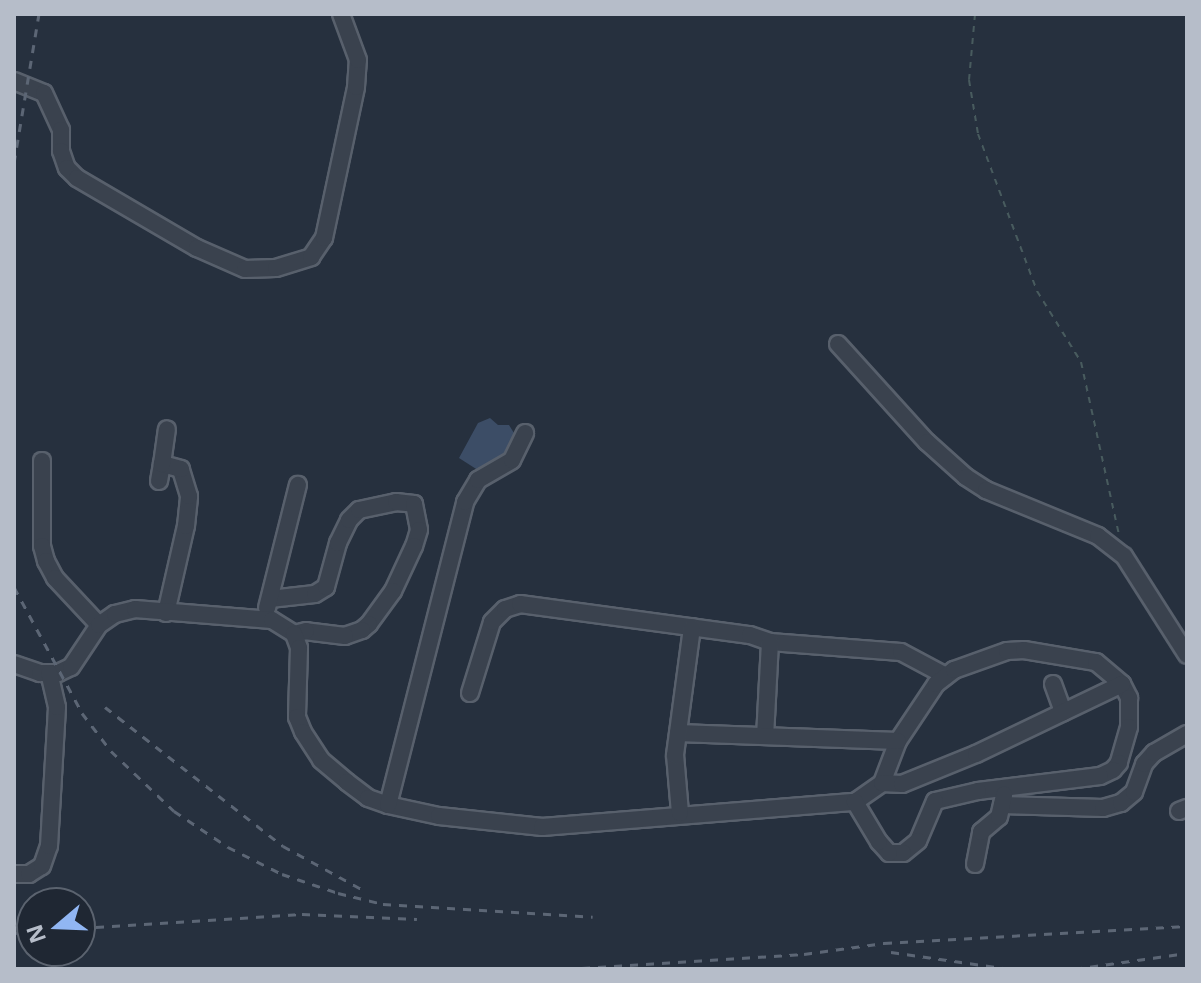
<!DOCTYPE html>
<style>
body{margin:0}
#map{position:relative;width:1201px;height:983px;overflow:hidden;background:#26303e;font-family:"Noto Sans",sans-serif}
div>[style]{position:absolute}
.water>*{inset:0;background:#3c4d66}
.path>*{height:2px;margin-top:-1px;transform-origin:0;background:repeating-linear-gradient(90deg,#485b5e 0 6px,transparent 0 12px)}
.roads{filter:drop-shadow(2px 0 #58606c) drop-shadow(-2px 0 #58606c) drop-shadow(0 2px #58606c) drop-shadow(0 -2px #58606c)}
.minor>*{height:16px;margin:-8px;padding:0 8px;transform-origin:8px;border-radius:8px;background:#3a424e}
.rail>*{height:3px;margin-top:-1.5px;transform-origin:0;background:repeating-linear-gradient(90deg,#5c6675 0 8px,transparent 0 16px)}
span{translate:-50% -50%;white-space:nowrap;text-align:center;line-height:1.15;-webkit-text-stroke:7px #1f2733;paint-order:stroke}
.frame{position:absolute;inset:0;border:16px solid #b6bdc9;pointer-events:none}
.north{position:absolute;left:16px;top:887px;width:80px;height:80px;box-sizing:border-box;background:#1f2733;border:2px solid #5b636f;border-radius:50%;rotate:251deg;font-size:22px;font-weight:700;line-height:32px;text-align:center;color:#b6bdc9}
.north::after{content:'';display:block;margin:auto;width:28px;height:36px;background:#91b6f3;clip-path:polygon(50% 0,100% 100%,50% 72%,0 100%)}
</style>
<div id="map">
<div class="water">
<div style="clip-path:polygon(490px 418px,498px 425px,509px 425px,517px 438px,506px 456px,484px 474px,459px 458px,478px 423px)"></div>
</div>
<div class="path">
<div style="left:975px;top:14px;width:66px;rotate:95.2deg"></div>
<div style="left:969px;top:80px;width:55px;rotate:80.5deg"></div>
<div style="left:978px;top:134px;width:168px;rotate:69.4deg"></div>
<div style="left:1037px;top:291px;width:84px;rotate:58.2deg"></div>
<div style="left:1081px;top:362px;width:177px;rotate:77.6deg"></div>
</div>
<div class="roads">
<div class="minor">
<div style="left:14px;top:81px;width:32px;rotate:22deg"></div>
<div style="left:44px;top:93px;width:41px;rotate:65.3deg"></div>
<div style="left:61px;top:130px;width:21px;rotate:90deg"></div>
<div style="left:61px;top:151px;width:18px;rotate:71deg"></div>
<div style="left:67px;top:168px;width:14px;rotate:45deg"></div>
<div style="left:77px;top:178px;width:139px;rotate:30.3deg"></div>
<div style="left:197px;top:248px;width:52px;rotate:23.6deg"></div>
<div style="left:245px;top:269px;width:31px;rotate:-2deg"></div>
<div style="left:276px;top:268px;width:37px;rotate:-17deg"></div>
<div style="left:311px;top:257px;width:23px;rotate:-56deg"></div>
<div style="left:324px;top:238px;width:154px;rotate:-78deg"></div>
<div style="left:356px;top:87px;width:27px;rotate:-86deg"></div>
<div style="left:358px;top:60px;width:49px;rotate:-110.3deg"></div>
<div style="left:838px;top:344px;width:132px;rotate:47.8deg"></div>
<div style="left:927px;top:442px;width:52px;rotate:41.9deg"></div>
<div style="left:966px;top:477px;width:24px;rotate:33deg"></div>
<div style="left:986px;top:490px;width:121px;rotate:22.3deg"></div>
<div style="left:1098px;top:536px;width:33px;rotate:38deg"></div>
<div style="left:1124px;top:556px;width:117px;rotate:57.5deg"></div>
<div style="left:42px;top:461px;width:85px;rotate:90deg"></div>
<div style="left:42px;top:546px;width:16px;rotate:75deg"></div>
<div style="left:46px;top:561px;width:19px;rotate:62deg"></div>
<div style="left:55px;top:578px;width:64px;rotate:46.9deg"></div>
<div style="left:159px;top:481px;width:17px;rotate:-80deg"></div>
<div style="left:270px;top:599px;width:45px;rotate:-6.3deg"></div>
<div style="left:315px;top:594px;width:13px;rotate:-32deg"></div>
<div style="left:326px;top:587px;width:46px;rotate:-74.7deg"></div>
<div style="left:338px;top:543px;width:25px;rotate:-64deg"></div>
<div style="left:349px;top:520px;width:14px;rotate:-45deg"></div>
<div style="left:359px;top:510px;width:38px;rotate:-12deg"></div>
<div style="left:396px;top:502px;width:18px;rotate:6deg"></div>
<div style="left:414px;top:504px;width:26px;rotate:79deg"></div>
<div style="left:419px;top:530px;width:17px;rotate:107deg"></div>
<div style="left:414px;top:546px;width:50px;rotate:115deg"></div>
<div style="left:393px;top:591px;width:41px;rotate:126deg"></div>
<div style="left:369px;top:624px;width:9px;rotate:139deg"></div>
<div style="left:362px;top:630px;width:18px;rotate:161deg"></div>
<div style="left:345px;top:636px;width:39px;rotate:-173deg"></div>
<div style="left:306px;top:631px;width:12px;rotate:166deg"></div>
<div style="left:267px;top:608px;width:127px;rotate:-75.9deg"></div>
<div style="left:166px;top:613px;width:89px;rotate:-77.1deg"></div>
<div style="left:186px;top:526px;width:30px;rotate:-84deg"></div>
<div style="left:189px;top:496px;width:28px;rotate:-107deg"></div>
<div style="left:181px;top:469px;width:20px;rotate:-165deg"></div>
<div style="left:162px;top:464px;width:35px;rotate:-82deg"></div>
<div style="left:770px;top:642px;width:131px;rotate:4.4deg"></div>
<div style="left:901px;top:652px;width:51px;rotate:28.1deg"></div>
<div style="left:14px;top:664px;width:28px;rotate:19deg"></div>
<div style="left:40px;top:673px;width:18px"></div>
<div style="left:58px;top:673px;width:14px;rotate:-25deg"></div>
<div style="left:71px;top:667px;width:50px;rotate:-56.3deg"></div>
<div style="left:99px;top:625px;width:19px;rotate:-35deg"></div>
<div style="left:115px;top:614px;width:21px;rotate:-14deg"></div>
<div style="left:135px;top:609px;width:137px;rotate:4.6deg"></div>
<div style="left:272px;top:620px;width:26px;rotate:32deg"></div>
<div style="left:294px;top:634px;width:15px;rotate:70deg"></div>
<div style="left:299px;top:648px;width:69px;rotate:91.7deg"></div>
<div style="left:297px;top:717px;width:16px;rotate:68deg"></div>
<div style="left:303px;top:732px;width:33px;rotate:57deg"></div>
<div style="left:321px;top:760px;width:34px;rotate:40deg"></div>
<div style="left:347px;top:782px;width:26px;rotate:37deg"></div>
<div style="left:368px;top:798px;width:21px;rotate:19deg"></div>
<div style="left:388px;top:805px;width:52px;rotate:12.2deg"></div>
<div style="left:439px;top:816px;width:104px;rotate:6.1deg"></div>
<div style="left:542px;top:827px;width:314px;rotate:-4.6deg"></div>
<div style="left:855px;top:802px;width:33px;rotate:-35deg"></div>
<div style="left:882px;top:783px;width:45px;rotate:-69.1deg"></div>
<div style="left:898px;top:741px;width:69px;rotate:-56.3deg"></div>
<div style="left:936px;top:684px;width:23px;rotate:-38deg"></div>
<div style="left:954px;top:670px;width:56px;rotate:-19.7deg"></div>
<div style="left:1007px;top:651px;width:17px;rotate:-3deg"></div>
<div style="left:1024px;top:650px;width:73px;rotate:9.5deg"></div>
<div style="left:1096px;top:662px;width:34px;rotate:40deg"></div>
<div style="left:1122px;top:684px;width:16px;rotate:63deg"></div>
<div style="left:1129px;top:698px;width:29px;rotate:90deg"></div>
<div style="left:1129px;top:727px;width:37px;rotate:106deg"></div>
<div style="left:1119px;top:763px;width:9px;rotate:131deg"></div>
<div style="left:1113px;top:770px;width:14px;rotate:155deg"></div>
<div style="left:1100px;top:776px;width:123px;rotate:173deg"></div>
<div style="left:978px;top:791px;width:44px;rotate:166.9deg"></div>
<div style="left:935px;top:801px;width:43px;rotate:113deg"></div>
<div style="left:918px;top:841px;width:19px;rotate:141deg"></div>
<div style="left:903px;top:853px;width:14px;rotate:180deg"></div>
<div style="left:889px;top:853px;width:15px;rotate:-132deg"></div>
<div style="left:879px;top:842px;width:47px;rotate:-121deg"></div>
<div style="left:1053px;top:684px;width:30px;rotate:70deg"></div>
<div style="left:470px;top:693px;width:74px;rotate:-72.8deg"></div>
<div style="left:492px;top:622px;width:18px;rotate:-45deg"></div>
<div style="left:505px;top:609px;width:16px;rotate:-18deg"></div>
<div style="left:520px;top:604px;width:232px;rotate:7.7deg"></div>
<div style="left:750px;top:635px;width:21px;rotate:19deg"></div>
<div style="left:770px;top:642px;width:94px;rotate:93deg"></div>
<div style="left:678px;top:733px;width:220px;rotate:2.1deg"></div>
<div style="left:882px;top:783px;width:20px;rotate:3deg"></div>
<div style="left:902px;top:784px;width:80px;rotate:-22.1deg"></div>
<div style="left:976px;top:754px;width:162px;rotate:-25.6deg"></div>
<div style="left:388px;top:805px;width:313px;rotate:-75.7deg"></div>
<div style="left:465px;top:502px;width:26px;rotate:-59deg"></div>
<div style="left:478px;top:480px;width:39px;rotate:-30deg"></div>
<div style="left:512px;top:460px;width:30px;rotate:-64deg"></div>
<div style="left:1002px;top:805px;width:101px;rotate:1.7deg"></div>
<div style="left:1103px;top:808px;width:19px;rotate:-16deg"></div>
<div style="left:1121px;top:803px;width:17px;rotate:-40deg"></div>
<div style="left:1134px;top:792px;width:30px;rotate:-70deg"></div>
<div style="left:1144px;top:764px;width:15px;rotate:-48deg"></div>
<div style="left:1154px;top:753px;width:38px;rotate:-30deg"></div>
<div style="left:1179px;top:811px;width:9px;rotate:-21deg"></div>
<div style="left:680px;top:813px;width:58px;rotate:-94.9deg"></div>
<div style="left:675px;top:755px;width:129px;rotate:-82.4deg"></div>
<div style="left:975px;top:864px;width:33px;rotate:-79deg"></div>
<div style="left:981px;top:832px;width:23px;rotate:-40deg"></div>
<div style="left:999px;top:817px;width:23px;rotate:-77deg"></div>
<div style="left:14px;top:874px;width:15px"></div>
<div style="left:29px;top:874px;width:15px;rotate:-32deg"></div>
<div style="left:42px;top:866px;width:21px;rotate:-71deg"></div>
<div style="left:49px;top:846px;width:139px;rotate:-86.7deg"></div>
<div style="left:57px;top:707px;width:35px;rotate:-103deg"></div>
</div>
</div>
<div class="rail">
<div style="left:14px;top:163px;width:151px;rotate:-80.5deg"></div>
<div style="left:14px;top:587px;width:143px;rotate:61.6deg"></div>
<div style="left:82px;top:713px;width:48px;rotate:52.7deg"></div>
<div style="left:111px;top:751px;width:87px;rotate:43.6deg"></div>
<div style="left:174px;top:811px;width:65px;rotate:33.7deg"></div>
<div style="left:228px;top:847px;width:60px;rotate:26.6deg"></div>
<div style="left:282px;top:874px;width:59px;rotate:18.7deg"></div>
<div style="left:338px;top:893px;width:46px;rotate:13.7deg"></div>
<div style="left:383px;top:904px;width:210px;rotate:3.5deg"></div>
<div style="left:105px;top:707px;width:226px;rotate:38deg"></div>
<div style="left:283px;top:846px;width:94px;rotate:28.8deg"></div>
<div style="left:80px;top:928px;width:222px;rotate:-3.6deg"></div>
<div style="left:302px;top:914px;width:115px;rotate:2.5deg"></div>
<div style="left:14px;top:933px;width:18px;rotate:-3deg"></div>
<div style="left:891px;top:952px;width:120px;rotate:8.1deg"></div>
<div style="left:566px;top:969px;width:238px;rotate:-3.6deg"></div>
<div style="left:804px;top:954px;width:81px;rotate:-7.8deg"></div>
<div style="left:884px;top:943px;width:303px;rotate:-3.2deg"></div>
<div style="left:1074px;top:969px;width:114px;rotate:-8.1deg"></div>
</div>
<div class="frame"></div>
<div class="north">N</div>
</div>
